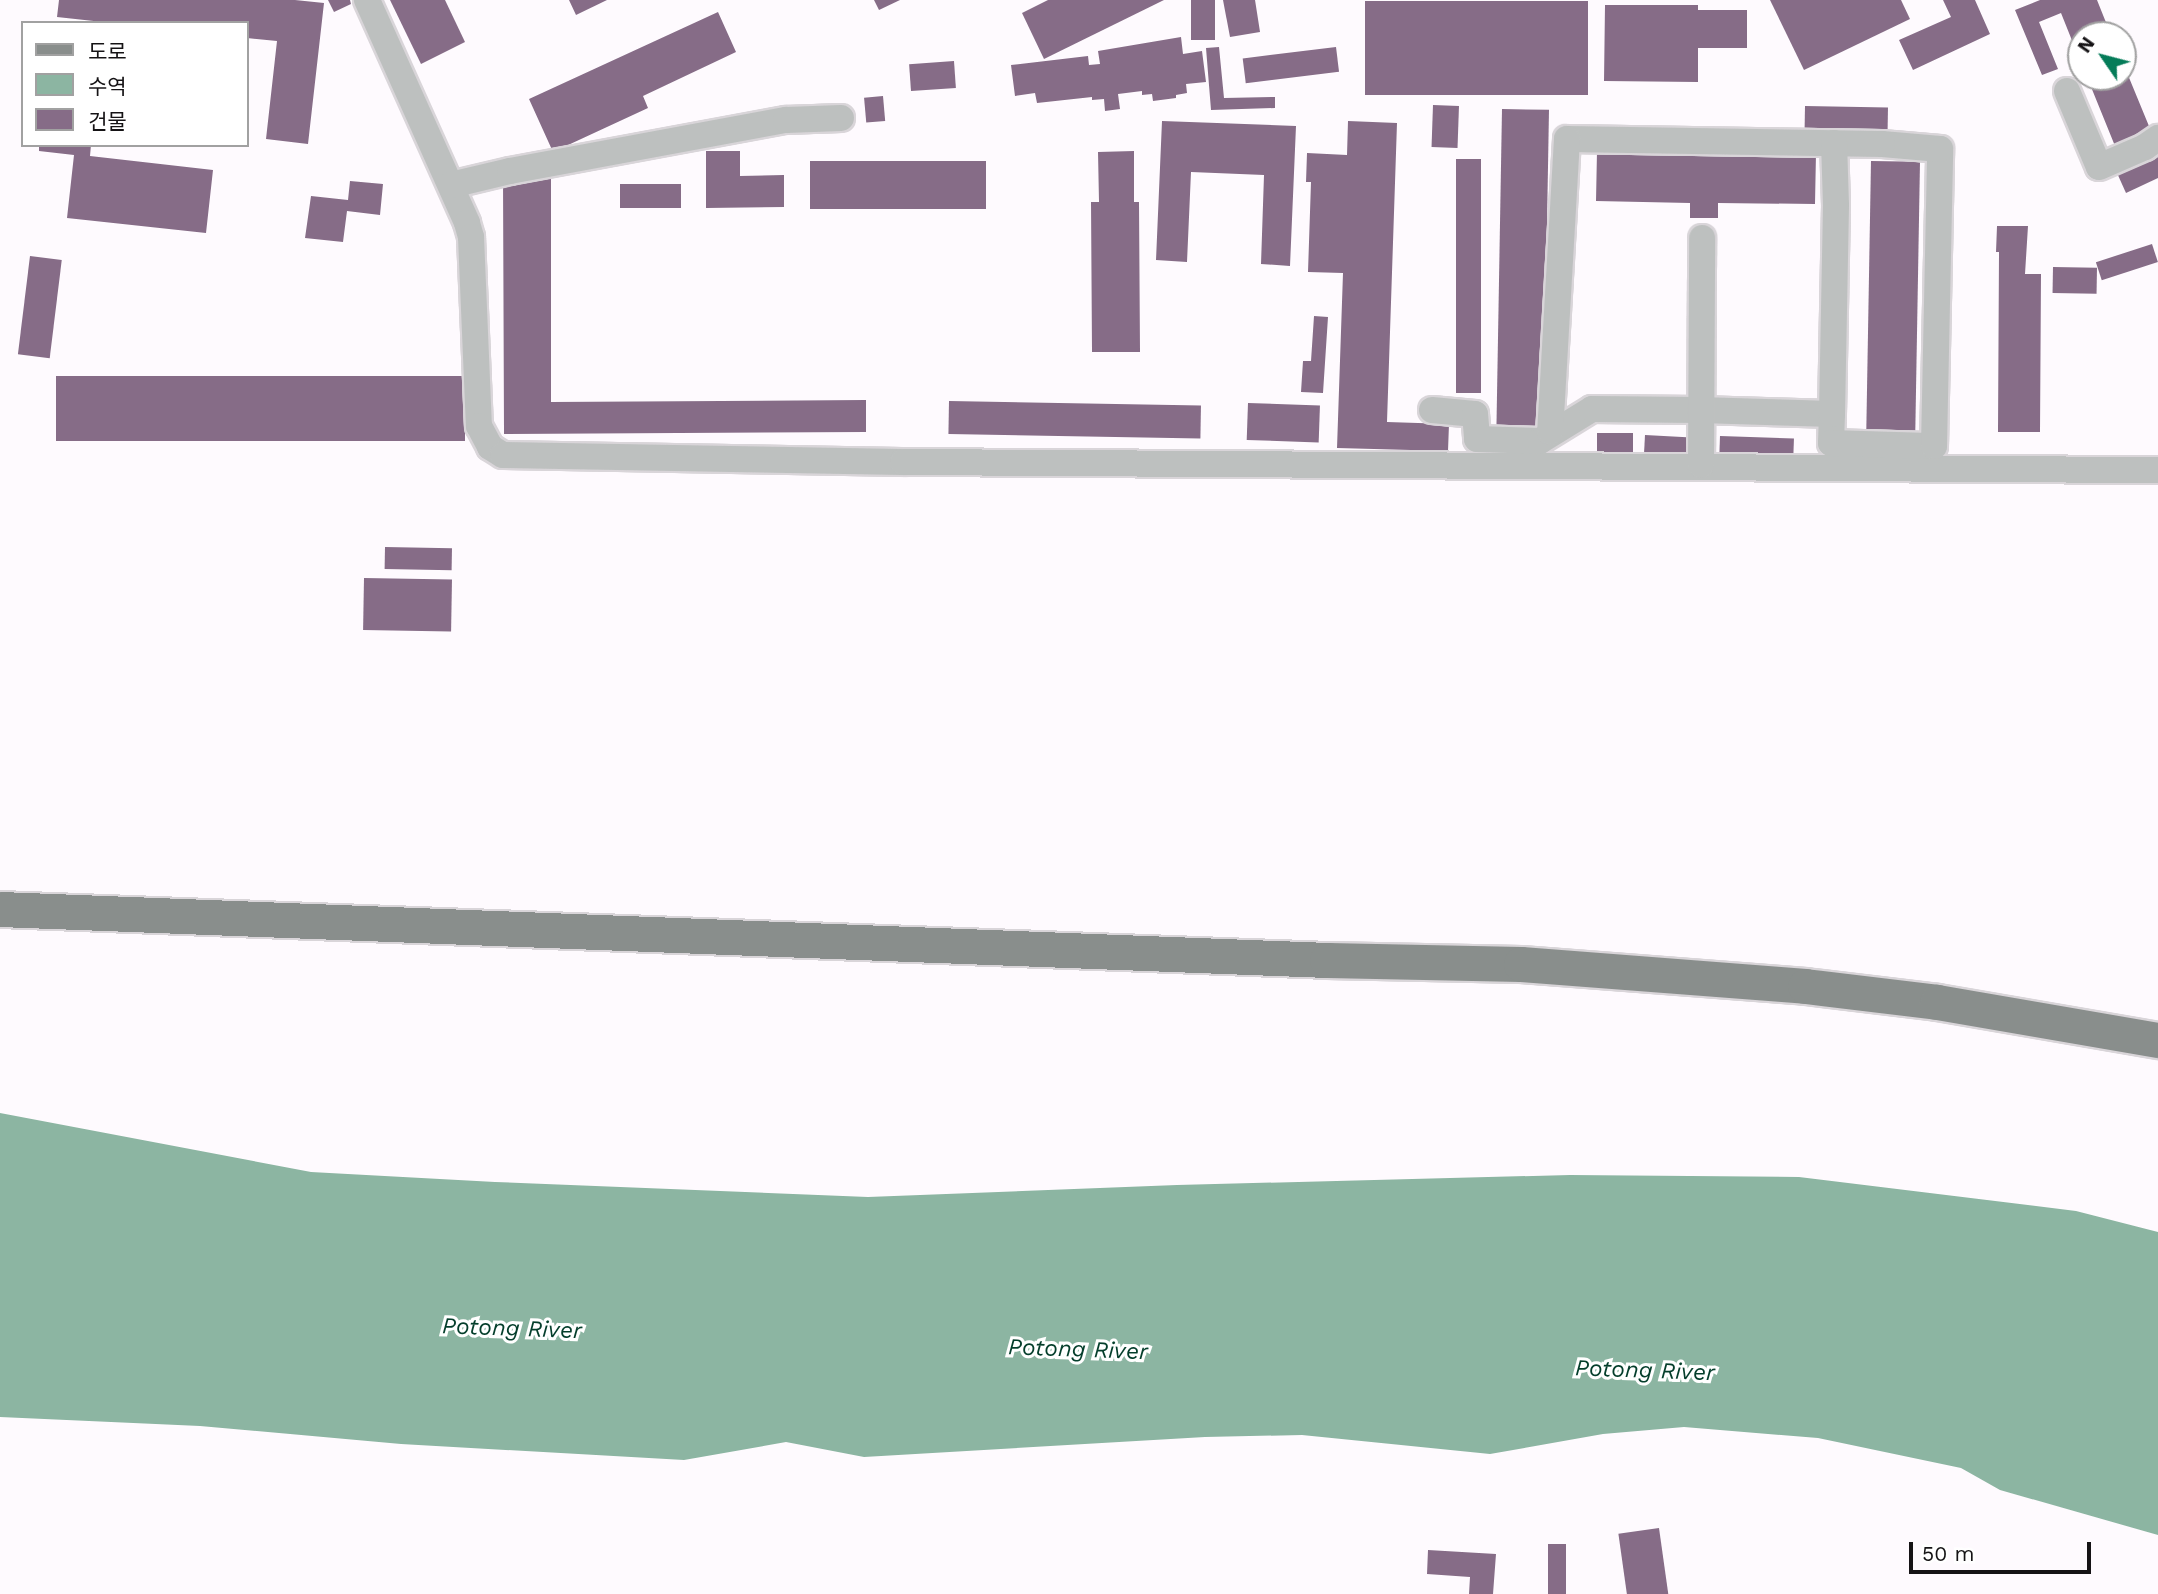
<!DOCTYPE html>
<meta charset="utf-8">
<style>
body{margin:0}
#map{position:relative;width:2158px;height:1594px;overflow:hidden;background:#fefafe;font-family:"Work Sans","Noto Sans KR",sans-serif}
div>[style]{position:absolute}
.water>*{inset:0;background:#8cb5a2}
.building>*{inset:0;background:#866c87;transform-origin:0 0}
.roads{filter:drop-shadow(2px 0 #d9d5d9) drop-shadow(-2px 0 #d9d5d9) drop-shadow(0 2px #d9d5d9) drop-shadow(0 -2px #d9d5d9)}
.minor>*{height:26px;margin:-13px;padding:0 13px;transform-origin:13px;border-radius:13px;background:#bdc0bf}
.major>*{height:35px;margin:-17.5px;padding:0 17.5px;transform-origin:17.5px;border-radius:17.5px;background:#898e8c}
span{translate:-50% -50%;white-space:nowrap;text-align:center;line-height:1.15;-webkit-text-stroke:6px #fff;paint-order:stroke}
.water-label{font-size:23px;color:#043e2b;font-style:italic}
.legend{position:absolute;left:21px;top:21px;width:228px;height:126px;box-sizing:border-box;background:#fff;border:2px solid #a1a1a1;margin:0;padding:9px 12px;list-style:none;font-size:21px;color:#151315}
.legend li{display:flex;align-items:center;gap:14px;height:35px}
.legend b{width:35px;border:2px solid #a1a1a1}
.north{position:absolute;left:2067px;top:21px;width:70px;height:70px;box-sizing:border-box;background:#fff;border:2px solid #a1a1a1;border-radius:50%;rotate:305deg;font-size:19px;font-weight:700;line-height:28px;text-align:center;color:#151315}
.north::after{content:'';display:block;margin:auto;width:24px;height:32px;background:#057c59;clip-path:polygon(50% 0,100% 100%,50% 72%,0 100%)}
.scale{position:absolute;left:1909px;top:1542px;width:182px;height:32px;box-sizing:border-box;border:4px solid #151315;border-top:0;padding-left:9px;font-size:21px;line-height:24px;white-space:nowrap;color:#151315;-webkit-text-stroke:5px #fff;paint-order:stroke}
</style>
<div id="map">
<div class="water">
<div style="clip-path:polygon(0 1113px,311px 1172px,495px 1182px,868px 1197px,1177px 1185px,1570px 1175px,1799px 1177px,2076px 1211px,2158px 1232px,2158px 1535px,2000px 1490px,1961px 1468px,1818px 1438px,1684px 1427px,1603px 1434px,1490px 1454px,1302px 1435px,1205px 1437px,864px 1457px,786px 1442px,684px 1460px,401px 1444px,200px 1426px,0 1417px)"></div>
</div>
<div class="building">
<div style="clip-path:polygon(59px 0,295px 0,324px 3px,308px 144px,266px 139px,277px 41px,247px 38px,247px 23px,112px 23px,57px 17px)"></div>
<div style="clip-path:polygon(328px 0,350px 0,351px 4px,334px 12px)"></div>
<div style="clip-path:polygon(390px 0,445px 0,465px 42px,421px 64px)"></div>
<div style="clip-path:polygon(569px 0,607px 0,576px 15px)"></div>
<div style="clip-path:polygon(874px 0,900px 0,879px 10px)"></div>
<div style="clip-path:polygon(1048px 0,1164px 0,1044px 59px,1022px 13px)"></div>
<div style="left:1191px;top:0;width:24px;height:40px"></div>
<div style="clip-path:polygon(1223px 0,1255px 0,1260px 32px,1230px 37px)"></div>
<div style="clip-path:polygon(1770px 0,1901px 0,1910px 19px,1804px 70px)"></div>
<div style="clip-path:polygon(1943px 0,1975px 0,1990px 34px,1913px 70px,1899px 40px,1951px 17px)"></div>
<div style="clip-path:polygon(2040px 0,2097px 0,2111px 35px,2081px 35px,2081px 63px,2061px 13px,2039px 22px,2058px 69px,2042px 75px,2015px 10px)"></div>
<div style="left:1365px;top:1px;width:223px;height:94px"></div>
<div style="clip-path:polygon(1605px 5px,1698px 5px,1698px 10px,1747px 10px,1747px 48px,1698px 48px,1698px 82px,1604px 81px)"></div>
<div style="clip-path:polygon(718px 12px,736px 52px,643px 96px,648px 108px,553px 152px,529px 99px)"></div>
<div style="clip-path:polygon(1181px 37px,1183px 54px,1202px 51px,1206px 82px,1186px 84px,1187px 93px,1176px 95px,1176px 98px,1153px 101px,1152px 94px,1142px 95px,1142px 91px,1118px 94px,1120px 109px,1105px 111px,1104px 99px,1092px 100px,1092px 97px,1037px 103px,1035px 93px,1015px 96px,1011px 65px,1088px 56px,1089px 65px,1100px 64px,1098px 51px)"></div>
<div style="clip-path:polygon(1219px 47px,1224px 98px,1275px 97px,1275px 108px,1211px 110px,1206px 48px)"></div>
<div style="left:1336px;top:47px;width:25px;height:94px;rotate:83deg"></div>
<div style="left:954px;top:61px;width:27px;height:45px;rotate:86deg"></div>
<div style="clip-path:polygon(2123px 63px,2151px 131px,2115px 146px,2087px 77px,2123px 77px)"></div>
<div style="left:883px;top:96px;width:25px;height:19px;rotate:85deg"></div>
<div style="left:1433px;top:105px;width:26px;height:42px;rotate:2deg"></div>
<div style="left:1805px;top:106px;width:83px;height:25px;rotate:1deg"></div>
<div style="left:1502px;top:109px;width:47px;height:318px;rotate:1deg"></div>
<div style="clip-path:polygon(1162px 121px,1296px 126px,1290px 266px,1261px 264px,1264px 175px,1191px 172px,1187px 262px,1156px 260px)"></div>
<div style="clip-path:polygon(1348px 121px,1397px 123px,1387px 422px,1449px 424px,1448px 451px,1337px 448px,1343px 273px,1308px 272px,1311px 182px,1306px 182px,1307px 153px,1347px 155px)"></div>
<div style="clip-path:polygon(39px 145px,91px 145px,90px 156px,213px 170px,206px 233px,67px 218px,74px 155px,39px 151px)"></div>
<div style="clip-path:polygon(706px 151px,740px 151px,740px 176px,784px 175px,784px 207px,706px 208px)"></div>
<div style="clip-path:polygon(1134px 151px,1134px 202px,1139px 202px,1140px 352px,1092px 352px,1091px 202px,1099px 202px,1098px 152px)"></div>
<div style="clip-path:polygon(1597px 151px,1816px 153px,1815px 204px,1718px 203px,1718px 218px,1690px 218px,1690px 203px,1596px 201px)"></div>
<div style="clip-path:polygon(2158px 154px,2158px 178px,2126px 193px,2117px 173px)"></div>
<div style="left:1456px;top:159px;width:25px;height:234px"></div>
<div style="left:810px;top:161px;width:176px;height:48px"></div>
<div style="left:1871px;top:161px;width:49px;height:270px;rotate:1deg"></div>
<div style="clip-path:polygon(503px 178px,551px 178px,551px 402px,866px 400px,866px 432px,504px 434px)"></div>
<div style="clip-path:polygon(350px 181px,383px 184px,380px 215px,347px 211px,343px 242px,305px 238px,311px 196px,348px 200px)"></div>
<div style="left:620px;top:184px;width:61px;height:24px"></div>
<div style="clip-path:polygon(1997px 226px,2028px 226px,2025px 274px,2041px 274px,2040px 432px,1998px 432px,1999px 252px,1996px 252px)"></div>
<div style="left:2152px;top:244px;width:19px;height:59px;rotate:72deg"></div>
<div style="left:30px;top:256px;width:32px;height:99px;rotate:7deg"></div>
<div style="left:2053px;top:267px;width:44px;height:26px;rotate:1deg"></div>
<div style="clip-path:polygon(1314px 316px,1328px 317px,1323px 393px,1301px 392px,1303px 361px,1311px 361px)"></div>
<div style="left:56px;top:376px;width:409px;height:65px"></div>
<div style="left:949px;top:401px;width:252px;height:33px;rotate:1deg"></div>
<div style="left:1248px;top:403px;width:72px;height:37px;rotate:2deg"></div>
<div style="left:1597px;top:433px;width:36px;height:20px"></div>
<div style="left:1645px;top:435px;width:42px;height:18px;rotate:3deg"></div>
<div style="left:1720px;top:436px;width:74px;height:16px;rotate:2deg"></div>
<div style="left:385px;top:547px;width:67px;height:22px;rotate:1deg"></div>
<div style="left:364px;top:578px;width:88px;height:52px;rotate:1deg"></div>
<div style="left:1659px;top:1528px;width:67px;height:41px;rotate:82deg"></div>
<div style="left:1548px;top:1544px;width:18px;height:50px"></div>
<div style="clip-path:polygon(1428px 1550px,1496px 1554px,1493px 1594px,1469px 1594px,1470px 1577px,1427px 1574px)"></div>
</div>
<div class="roads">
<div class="minor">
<div style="left:367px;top:0;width:244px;rotate:65.8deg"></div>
<div style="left:467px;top:223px;width:15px;rotate:74deg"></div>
<div style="left:471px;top:237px;width:189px;rotate:87.6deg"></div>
<div style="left:479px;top:426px;width:24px;rotate:62deg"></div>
<div style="left:490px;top:447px;width:15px;rotate:32deg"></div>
<div style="left:503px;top:455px;width:400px;rotate:1deg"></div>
<div style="left:903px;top:462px;width:1255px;rotate:0.37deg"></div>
<div style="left:2067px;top:91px;width:82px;rotate:67.2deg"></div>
<div style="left:2099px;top:167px;width:50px;rotate:-23.5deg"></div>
<div style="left:2145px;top:147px;width:16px;rotate:-35deg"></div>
<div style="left:451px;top:185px;width:61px;rotate:-13.3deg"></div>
<div style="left:510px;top:171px;width:281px;rotate:-10.5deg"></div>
<div style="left:786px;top:120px;width:55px;rotate:-2.1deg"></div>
<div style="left:1432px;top:410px;width:43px;rotate:5.3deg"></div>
<div style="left:1475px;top:414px;width:25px;rotate:85deg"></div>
<div style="left:1477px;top:439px;width:63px;rotate:1.8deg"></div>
<div style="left:1540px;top:441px;width:61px;rotate:-31.6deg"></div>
<div style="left:1592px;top:409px;width:108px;rotate:0.5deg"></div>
<div style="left:1700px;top:410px;width:132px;rotate:1.7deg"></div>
<div style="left:1832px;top:414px;width:29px;rotate:92deg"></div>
<div style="left:1831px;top:443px;width:103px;rotate:1.7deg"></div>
<div style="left:1934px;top:446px;width:297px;rotate:-88.8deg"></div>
<div style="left:1940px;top:149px;width:58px;rotate:-175.1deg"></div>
<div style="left:1882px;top:144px;width:315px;rotate:-179.1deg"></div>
<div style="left:1567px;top:139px;width:293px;rotate:93.3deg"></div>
<div style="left:1832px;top:414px;width:209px;rotate:-88.9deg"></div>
<div style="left:1836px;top:205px;width:62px;rotate:-91.8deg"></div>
<div style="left:1701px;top:465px;width:227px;rotate:-89.7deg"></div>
</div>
<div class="major">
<div style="left:0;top:909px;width:1328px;rotate:2.2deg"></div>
<div style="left:1327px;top:960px;width:194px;rotate:1.2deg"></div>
<div style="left:1521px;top:964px;width:285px;rotate:4.4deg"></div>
<div style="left:1805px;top:986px;width:133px;rotate:6.9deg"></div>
<div style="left:1937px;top:1002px;width:224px;rotate:9.8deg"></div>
</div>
</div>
<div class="water-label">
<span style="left:512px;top:1329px;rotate:2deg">Potong River</span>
<span style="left:1078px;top:1350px;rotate:2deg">Potong River</span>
<span style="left:1645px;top:1371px;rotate:2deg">Potong River</span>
</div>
<ul class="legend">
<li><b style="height:9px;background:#898e8c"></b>도로</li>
<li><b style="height:19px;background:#8cb5a2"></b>수역</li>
<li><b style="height:19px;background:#866c87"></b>건물</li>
</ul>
<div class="north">N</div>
<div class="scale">50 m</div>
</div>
